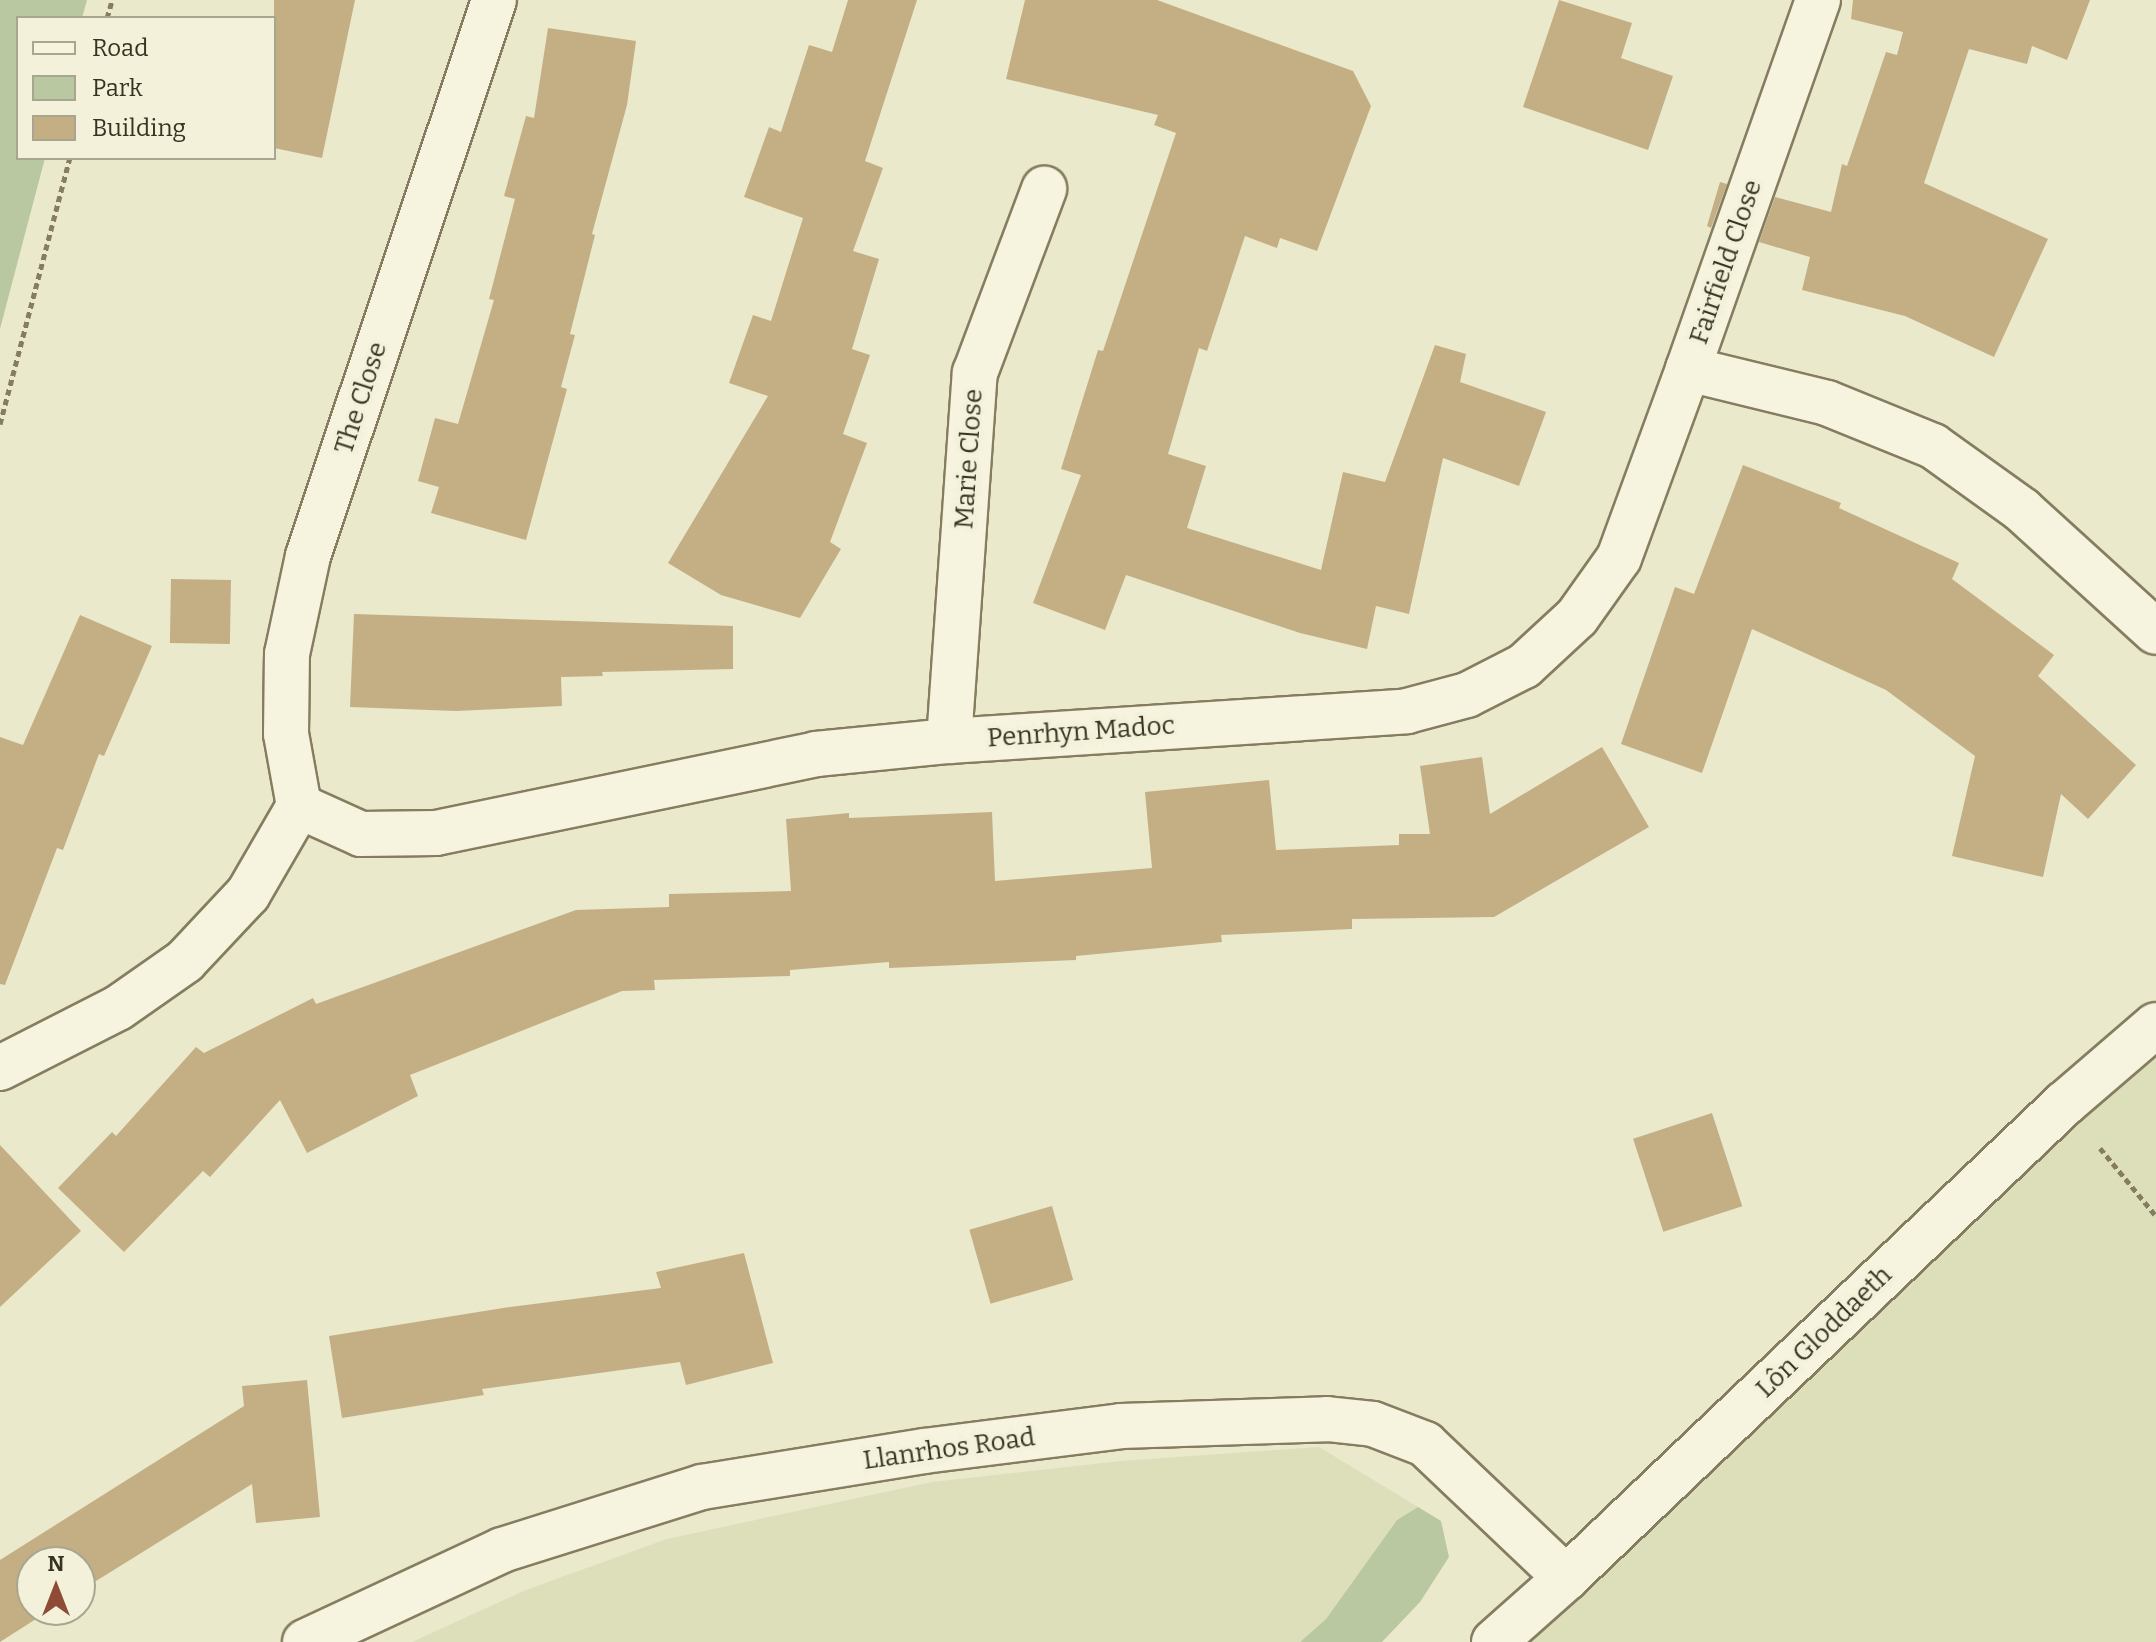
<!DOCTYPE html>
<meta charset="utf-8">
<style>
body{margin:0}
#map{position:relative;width:2156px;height:1642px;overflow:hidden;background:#eae9cb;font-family:Bitter,serif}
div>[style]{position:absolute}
.farmland>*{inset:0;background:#dcdfb9}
.green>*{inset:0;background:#b9c8a0}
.building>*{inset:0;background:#c4af85;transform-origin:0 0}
.path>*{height:5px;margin-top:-2.5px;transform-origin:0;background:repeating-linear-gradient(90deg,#867d61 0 6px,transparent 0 10px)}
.roads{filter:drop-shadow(2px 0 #867d61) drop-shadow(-2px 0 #867d61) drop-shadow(0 2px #867d61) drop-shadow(0 -2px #867d61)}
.street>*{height:44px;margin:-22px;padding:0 22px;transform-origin:22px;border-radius:22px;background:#f6f4de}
.secondary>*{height:44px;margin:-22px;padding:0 22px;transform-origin:22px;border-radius:22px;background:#f6f4de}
span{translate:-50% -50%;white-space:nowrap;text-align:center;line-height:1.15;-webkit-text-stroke:7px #f3f1da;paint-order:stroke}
.street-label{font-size:26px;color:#383222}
.legend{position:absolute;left:16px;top:16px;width:260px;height:144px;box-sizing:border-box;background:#f3f1da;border:2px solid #a8a590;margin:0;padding:10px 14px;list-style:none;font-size:24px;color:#383222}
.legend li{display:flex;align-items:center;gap:16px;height:40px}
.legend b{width:40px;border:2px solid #a8a590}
.north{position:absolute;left:16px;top:1546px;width:80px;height:80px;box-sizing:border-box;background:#f3f1da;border:2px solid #a8a590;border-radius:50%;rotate:0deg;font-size:22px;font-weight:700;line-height:32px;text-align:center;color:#383222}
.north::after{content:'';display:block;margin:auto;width:28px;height:36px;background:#8e4c37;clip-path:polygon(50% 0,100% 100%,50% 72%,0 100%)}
</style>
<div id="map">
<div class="farmland">
<div style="clip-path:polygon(2156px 1025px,2156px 1642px,1494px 1642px)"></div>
<div style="clip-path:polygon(1319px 1447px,1418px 1507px,1397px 1520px,1326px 1619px,1300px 1642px,412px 1642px,526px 1590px,667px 1539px,932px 1482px,1121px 1461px)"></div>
</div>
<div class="green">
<div style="clip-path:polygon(0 0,87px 0,82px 18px,18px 18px,18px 158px,45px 158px,0 329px)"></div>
<div style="clip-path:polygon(1418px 1507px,1441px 1521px,1449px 1557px,1420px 1602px,1382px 1642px,1300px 1642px,1326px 1619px,1397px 1520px)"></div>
</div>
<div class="building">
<div style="clip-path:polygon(274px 0,355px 0,322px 158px,274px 148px)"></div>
<div style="clip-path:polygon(848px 0,917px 0,865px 161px,883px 168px,853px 251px,879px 259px,852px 349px,870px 355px,843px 434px,867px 443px,830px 542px,841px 549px,800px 618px,721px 595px,668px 563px,768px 396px,729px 383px,753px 315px,771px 321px,803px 218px,744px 197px,769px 127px,781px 132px,809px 45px,832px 52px)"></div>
<div style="clip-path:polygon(1025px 0,1157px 0,1353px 71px,1371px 106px,1317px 251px,1280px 238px,1277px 248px,1245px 236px,1207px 351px,1199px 348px,1168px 454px,1206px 466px,1187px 528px,1321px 570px,1343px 472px,1385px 482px,1435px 345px,1466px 354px,1460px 382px,1546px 412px,1519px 486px,1443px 458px,1409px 614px,1376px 606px,1367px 649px,1300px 633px,1126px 575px,1105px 630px,1033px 603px,1081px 475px,1061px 469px,1098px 350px,1103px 351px,1176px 133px,1154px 125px,1158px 115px,1006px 79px)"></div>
<div style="clip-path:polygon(1559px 0,1632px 23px,1621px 58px,1673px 76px,1648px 150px,1523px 107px)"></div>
<div style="clip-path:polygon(1853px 0,2090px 0,2067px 60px,2032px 46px,2027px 64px,1969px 49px,1924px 183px,2048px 239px,1994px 357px,1905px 316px,1802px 290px,1810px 257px,1759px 242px,1775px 197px,1831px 212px,1842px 164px,1847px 166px,1886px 52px,1897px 55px,1903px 32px,1851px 19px)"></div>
<div style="clip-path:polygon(548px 28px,636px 41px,627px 105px,592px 234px,595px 235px,570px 334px,575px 335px,561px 387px,567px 389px,526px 540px,431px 513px,439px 487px,418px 481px,435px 418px,458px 424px,494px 300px,489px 299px,515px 199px,504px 196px,526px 116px,534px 118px)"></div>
<div style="clip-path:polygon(1720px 182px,1727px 184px,1711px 228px,1707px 226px)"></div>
<div style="clip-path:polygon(1743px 465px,1841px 503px,1839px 508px,1959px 563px,1952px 579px,2054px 655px,2038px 676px,2136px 765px,2088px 819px,2061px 794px,2043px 877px,1952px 856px,1975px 756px,1886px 690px,1752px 629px,1702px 773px,1621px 744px,1675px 587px,1694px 594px)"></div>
<div style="left:171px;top:579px;width:60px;height:64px;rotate:1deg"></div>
<div style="clip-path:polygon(354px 614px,733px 626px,733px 669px,602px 672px,603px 676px,561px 677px,562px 706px,456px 711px,350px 707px)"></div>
<div style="clip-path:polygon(80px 615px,152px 646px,104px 756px,99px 754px,63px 850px,57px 848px,5px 985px,0 984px,0 737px,23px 745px)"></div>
<div style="clip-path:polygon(1602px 747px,1649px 827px,1494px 917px,1352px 919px,1352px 929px,1221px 935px,1222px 942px,1076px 956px,1076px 960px,889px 968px,889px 962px,790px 970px,790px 976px,654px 980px,655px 990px,622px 991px,410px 1075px,418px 1096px,307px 1153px,280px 1100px,210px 1177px,203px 1171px,124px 1252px,58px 1188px,112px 1132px,116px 1136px,196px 1047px,204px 1053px,313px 998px,316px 1004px,576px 910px,669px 907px,669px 894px,791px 891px,786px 819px,849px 813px,849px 818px,992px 812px,995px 881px,1152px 868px,1145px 792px,1269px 780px,1276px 850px,1399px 845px,1399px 834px,1430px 834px,1420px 766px,1482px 757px,1490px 814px)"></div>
<div style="left:1712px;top:1113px;width:98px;height:83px;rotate:72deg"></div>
<div style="clip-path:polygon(0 1145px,81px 1231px,0 1307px)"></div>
<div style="left:1052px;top:1206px;width:77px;height:86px;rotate:74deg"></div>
<div style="clip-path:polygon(744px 1253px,773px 1363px,686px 1385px,680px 1362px,482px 1389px,484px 1395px,342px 1418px,329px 1336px,503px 1308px,661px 1288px,656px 1272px)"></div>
<div style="clip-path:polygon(307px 1380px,320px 1517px,256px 1523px,252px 1484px,80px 1591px,80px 1562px,32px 1562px,32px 1610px,50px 1610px,0 1642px,0 1560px,244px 1406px,242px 1386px)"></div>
</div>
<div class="path">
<div style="left:107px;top:18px;width:19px;rotate:-74deg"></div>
<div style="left:0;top:424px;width:275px;rotate:-75.3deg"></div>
<div style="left:2100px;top:1148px;width:88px;rotate:50.5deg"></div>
</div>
<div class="roads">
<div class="street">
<div style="left:1818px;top:0;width:391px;rotate:109.4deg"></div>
<div style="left:1688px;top:369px;width:143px;rotate:13.7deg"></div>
<div style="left:1827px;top:403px;width:114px;rotate:22.1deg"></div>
<div style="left:1933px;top:446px;width:110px;rotate:35.7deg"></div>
<div style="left:2022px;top:510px;width:181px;rotate:42.3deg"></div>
<div style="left:949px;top:741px;width:369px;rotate:-86deg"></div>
<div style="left:975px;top:373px;width:197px;rotate:-69.4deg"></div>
<div style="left:299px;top:806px;width:68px;rotate:24.3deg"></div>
<div style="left:361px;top:834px;width:75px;rotate:-0.8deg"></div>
<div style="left:436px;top:833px;width:388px;rotate:-11.7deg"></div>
<div style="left:816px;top:754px;width:134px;rotate:-5.6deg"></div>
<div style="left:949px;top:741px;width:459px;rotate:-3.7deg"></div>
<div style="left:1407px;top:711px;width:62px;rotate:-14.9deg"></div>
<div style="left:1467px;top:695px;width:64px;rotate:-27deg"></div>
<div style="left:1524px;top:666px;width:72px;rotate:-42.8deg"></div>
<div style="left:1577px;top:617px;width:72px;rotate:-54.6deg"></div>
<div style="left:1619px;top:558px;width:201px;rotate:-69.9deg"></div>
<div style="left:299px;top:806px;width:73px;rotate:-100.2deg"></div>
<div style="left:286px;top:734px;width:80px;rotate:-89.3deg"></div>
<div style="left:287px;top:654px;width:100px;rotate:-77.9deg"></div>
<div style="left:308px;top:556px;width:586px;rotate:-71.5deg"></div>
<div style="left:0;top:1068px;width:132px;rotate:-27deg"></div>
<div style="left:118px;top:1008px;width:82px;rotate:-35deg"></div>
<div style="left:185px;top:961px;width:92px;rotate:-46.8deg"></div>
<div style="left:248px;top:894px;width:102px;rotate:-59.9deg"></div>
<div style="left:305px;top:1642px;width:217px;rotate:-25deg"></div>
<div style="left:502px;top:1550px;width:210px;rotate:-17.5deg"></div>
<div style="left:702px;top:1487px;width:225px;rotate:-9.2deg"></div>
<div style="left:924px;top:1451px;width:199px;rotate:-7.2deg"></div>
<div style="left:1121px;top:1426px;width:206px;rotate:-1.9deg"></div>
<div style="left:1327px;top:1419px;width:46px;rotate:6.2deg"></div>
<div style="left:1373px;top:1424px;width:56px;rotate:21deg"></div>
<div style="left:1425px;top:1444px;width:195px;rotate:43.5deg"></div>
</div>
<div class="secondary">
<div style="left:1494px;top:1642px;width:96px;rotate:-41.6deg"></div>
<div style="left:1566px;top:1578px;width:688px;rotate:-43.59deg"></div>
<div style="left:2064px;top:1104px;width:121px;rotate:-40.7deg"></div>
</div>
</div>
<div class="street-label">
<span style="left:1726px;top:262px;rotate:-71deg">Fairfield Close</span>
<span style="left:361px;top:398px;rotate:-72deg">The Close</span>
<span style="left:969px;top:459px;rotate:-86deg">Marie Close</span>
<span style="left:1081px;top:732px;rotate:-4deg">Penrhyn Madoc</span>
<span style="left:1824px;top:1332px;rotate:-44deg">Lôn Gloddaeth</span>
<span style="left:949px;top:1449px;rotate:-8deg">Llanrhos Road</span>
</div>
<ul class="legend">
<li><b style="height:10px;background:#f6f4de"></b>Road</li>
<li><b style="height:22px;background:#b9c8a0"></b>Park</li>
<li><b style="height:22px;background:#c4af85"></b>Building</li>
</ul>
<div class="north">N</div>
</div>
